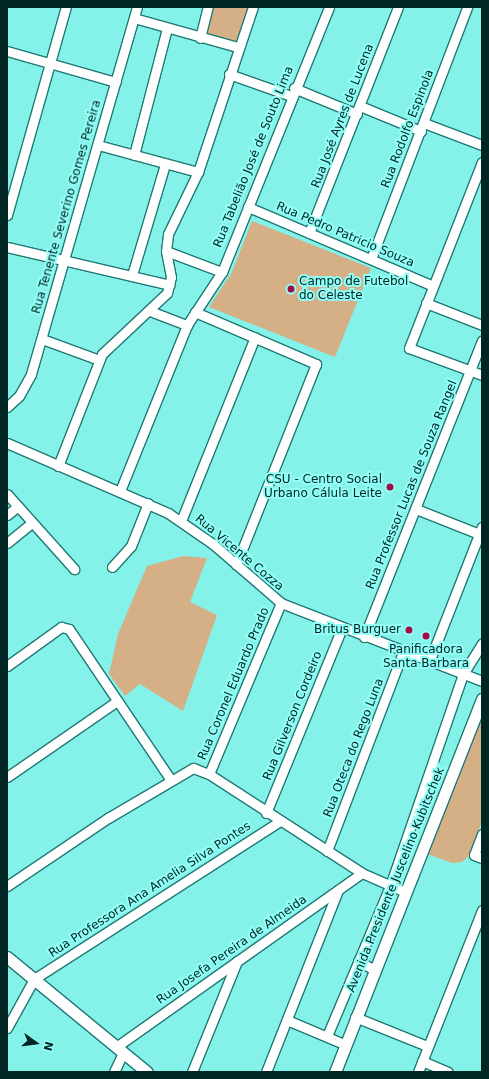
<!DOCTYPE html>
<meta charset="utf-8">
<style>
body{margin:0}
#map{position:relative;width:489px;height:1079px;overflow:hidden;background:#84f2e9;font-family:"DejaVu Sans",sans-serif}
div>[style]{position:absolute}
.green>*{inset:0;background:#d5af85}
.roads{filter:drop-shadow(1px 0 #1f7974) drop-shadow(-1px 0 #1f7974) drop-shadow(0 1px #1f7974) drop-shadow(0 -1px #1f7974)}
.minor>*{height:9px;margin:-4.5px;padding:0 4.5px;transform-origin:4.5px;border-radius:4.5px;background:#fff}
.major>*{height:11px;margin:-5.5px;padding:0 5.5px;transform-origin:5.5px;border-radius:5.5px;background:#fff}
.dots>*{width:11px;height:11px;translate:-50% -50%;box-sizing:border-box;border:2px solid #91fff7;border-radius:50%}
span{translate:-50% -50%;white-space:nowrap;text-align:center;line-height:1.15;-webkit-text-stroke:4px #91fff7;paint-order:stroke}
.street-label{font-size:12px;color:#002523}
.poi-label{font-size:12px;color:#002523}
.left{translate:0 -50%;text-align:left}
.right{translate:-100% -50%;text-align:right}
.frame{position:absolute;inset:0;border:8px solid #002523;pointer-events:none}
.north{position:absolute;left:16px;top:1023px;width:40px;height:40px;-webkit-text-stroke:3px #91fff7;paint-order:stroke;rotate:104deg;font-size:11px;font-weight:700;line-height:16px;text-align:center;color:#002523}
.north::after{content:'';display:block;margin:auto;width:14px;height:18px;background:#002523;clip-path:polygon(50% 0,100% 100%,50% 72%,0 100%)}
</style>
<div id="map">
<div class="green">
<div style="clip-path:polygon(212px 7px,249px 7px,236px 42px,205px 34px)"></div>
<div style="clip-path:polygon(252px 221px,371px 268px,335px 357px,209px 307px,232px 272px)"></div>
<div style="clip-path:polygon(183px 556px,207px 558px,190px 602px,217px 615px,183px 711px,140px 684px,125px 696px,109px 674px,118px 634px,147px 566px)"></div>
<div style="clip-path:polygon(482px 710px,482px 821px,469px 856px,462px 862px,452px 863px,425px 853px)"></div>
</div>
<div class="roads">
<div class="minor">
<div style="left:134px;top:18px;width:107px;rotate:15.7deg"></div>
<div style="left:200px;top:38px;width:32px;rotate:-76deg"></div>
<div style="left:7px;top:51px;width:113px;rotate:15.9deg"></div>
<div style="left:229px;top:74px;width:66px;rotate:19.5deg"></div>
<div style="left:294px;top:88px;width:68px;rotate:22.4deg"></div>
<div style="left:360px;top:106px;width:66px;rotate:22.3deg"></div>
<div style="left:424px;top:123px;width:62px;rotate:20.8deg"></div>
<div style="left:98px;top:145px;width:104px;rotate:15.1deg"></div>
<div style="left:134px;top:155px;width:131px;rotate:-75.4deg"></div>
<div style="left:482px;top:162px;width:200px;rotate:111.4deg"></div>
<div style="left:409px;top:348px;width:78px;rotate:20.3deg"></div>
<div style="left:248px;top:207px;width:201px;rotate:23.1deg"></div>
<div style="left:7px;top:215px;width:216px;rotate:-74.2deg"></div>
<div style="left:309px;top:233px;width:243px;rotate:-68.5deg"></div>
<div style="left:7px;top:247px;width:167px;rotate:13.1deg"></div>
<div style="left:166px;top:251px;width:60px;rotate:20.6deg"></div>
<div style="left:371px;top:259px;width:270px;rotate:-69.1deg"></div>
<div style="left:132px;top:275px;width:116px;rotate:-73.4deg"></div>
<div style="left:426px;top:303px;width:60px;rotate:21.4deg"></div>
<div style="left:150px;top:311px;width:40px;rotate:21deg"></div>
<div style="left:195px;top:312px;width:132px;rotate:23.3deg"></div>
<div style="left:316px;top:364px;width:216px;rotate:111.7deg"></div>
<div style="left:42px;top:339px;width:61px;rotate:20.2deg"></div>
<div style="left:7px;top:407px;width:16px;rotate:-43deg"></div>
<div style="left:19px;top:396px;width:25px;rotate:-61deg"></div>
<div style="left:31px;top:374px;width:382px;rotate:-73.9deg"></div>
<div style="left:7px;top:443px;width:176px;rotate:23.5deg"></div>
<div style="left:168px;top:513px;width:55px;rotate:34.6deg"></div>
<div style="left:213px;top:544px;width:90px;rotate:40.9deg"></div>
<div style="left:281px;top:603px;width:216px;rotate:21.2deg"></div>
<div style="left:58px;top:466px;width:120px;rotate:-68.6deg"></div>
<div style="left:102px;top:354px;width:89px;rotate:-43.2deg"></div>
<div style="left:167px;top:293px;width:16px;rotate:-76deg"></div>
<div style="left:171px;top:277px;width:26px;rotate:-101deg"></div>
<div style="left:166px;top:251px;width:17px;rotate:-83deg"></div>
<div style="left:168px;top:234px;width:69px;rotate:-64.2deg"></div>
<div style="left:198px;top:172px;width:174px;rotate:-71.6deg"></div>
<div style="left:120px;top:491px;width:179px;rotate:-68deg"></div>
<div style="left:187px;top:325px;width:64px;rotate:-56.6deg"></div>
<div style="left:222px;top:272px;width:286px;rotate:-68deg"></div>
<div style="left:7px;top:494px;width:101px;rotate:48.2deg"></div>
<div style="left:416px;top:509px;width:68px;rotate:21.6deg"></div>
<div style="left:7px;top:515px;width:14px;rotate:-39deg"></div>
<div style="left:181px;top:521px;width:198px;rotate:-68.1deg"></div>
<div style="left:7px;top:543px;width:32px;rotate:-39deg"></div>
<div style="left:112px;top:567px;width:28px;rotate:-48deg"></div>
<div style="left:131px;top:546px;width:46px;rotate:-68.4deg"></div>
<div style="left:364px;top:637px;width:319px;rotate:-68.3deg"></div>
<div style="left:429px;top:662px;width:145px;rotate:-68.6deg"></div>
<div style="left:7px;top:666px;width:67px;rotate:-35.8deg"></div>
<div style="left:61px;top:627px;width:8px;rotate:14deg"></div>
<div style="left:69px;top:629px;width:181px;rotate:56deg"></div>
<div style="left:209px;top:774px;width:186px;rotate:-67.2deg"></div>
<div style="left:7px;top:777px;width:134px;rotate:-34.6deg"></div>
<div style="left:266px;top:813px;width:200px;rotate:-67.7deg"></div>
<div style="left:482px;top:834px;width:22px;rotate:111deg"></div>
<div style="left:474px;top:855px;width:9px;rotate:21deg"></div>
<div style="left:327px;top:851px;width:213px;rotate:-69.1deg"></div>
<div style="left:7px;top:886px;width:122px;rotate:-34deg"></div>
<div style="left:108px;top:818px;width:99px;rotate:-30.5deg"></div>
<div style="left:193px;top:768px;width:17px;rotate:21deg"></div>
<div style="left:209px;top:774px;width:182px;rotate:32.9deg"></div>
<div style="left:362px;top:873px;width:47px;rotate:23.8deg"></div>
<div style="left:358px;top:961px;width:17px;rotate:28deg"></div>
<div style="left:355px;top:1017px;width:78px;rotate:21.9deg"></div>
<div style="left:287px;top:1020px;width:62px;rotate:22.8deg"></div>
<div style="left:7px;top:1028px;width:56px;rotate:-61.1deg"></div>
<div style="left:34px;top:979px;width:292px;rotate:-32.7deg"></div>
<div style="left:327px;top:1036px;width:163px;rotate:-67.2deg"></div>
<div style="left:390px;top:886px;width:224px;rotate:-71deg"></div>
<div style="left:463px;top:674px;width:36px;rotate:-58deg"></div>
<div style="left:116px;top:1047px;width:301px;rotate:-35.3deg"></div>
<div style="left:422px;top:1061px;width:28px;rotate:23deg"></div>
<div style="left:114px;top:1072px;width:21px;rotate:-65deg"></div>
<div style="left:192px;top:1072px;width:120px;rotate:-67.9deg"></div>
<div style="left:266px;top:1072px;width:196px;rotate:-68.4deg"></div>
<div style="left:418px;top:1072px;width:174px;rotate:-68.4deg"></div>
</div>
<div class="major">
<div style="left:7px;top:957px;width:181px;rotate:39.4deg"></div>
<div style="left:335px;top:1072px;width:401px;rotate:-68.5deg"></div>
</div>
</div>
<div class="dots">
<div style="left:291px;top:289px;background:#a40a43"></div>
<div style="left:390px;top:487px;background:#a40a43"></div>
<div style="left:409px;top:630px;background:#a40a43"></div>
<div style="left:426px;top:636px;background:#a40a43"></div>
</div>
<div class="street-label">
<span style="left:343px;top:116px;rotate:-69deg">Rua José Ayres de Lucena</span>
<span style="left:408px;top:129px;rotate:-69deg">Rua Rodolfo Espinola</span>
<span style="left:254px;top:157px;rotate:-68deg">Rua Tabelião José de Souto Lima</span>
<span style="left:67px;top:207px;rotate:-74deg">Rua Tenente Severino Gomes Pereira</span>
<span style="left:345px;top:235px;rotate:23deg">Rua Pedro Patricio Souza</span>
<span style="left:412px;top:485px;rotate:-68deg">Rua Professor Lucas de Souza Rangel</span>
<span style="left:239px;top:553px;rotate:40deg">Rua Vicente Cozza</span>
<span style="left:234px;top:684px;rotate:-67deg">Rua Coronel Eduardo Prado</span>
<span style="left:293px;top:716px;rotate:-68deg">Rua Gilverson Cordeiro</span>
<span style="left:354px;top:748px;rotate:-69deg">Rua Oteca do Rego Luna</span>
<span style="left:396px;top:880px;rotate:-68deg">Avenida Presidente Juscelino Kubitschek</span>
<span style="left:150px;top:890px;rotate:-33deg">Rua Professora Ana Amelia Silva Pontes</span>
<span style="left:232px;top:950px;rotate:-35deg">Rua Josefa Pereira de Almeida</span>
</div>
<div class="poi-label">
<span class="left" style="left:299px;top:289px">Campo de Futebol<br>do Celeste</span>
<span class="right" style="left:382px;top:487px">CSU - Centro Social<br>Urbano Cálula Leite</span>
<span class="right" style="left:401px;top:630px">Britus Burguer</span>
<span style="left:426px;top:657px">Panificadora<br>Santa Barbara</span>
</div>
<div class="frame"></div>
<div class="north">N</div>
</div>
